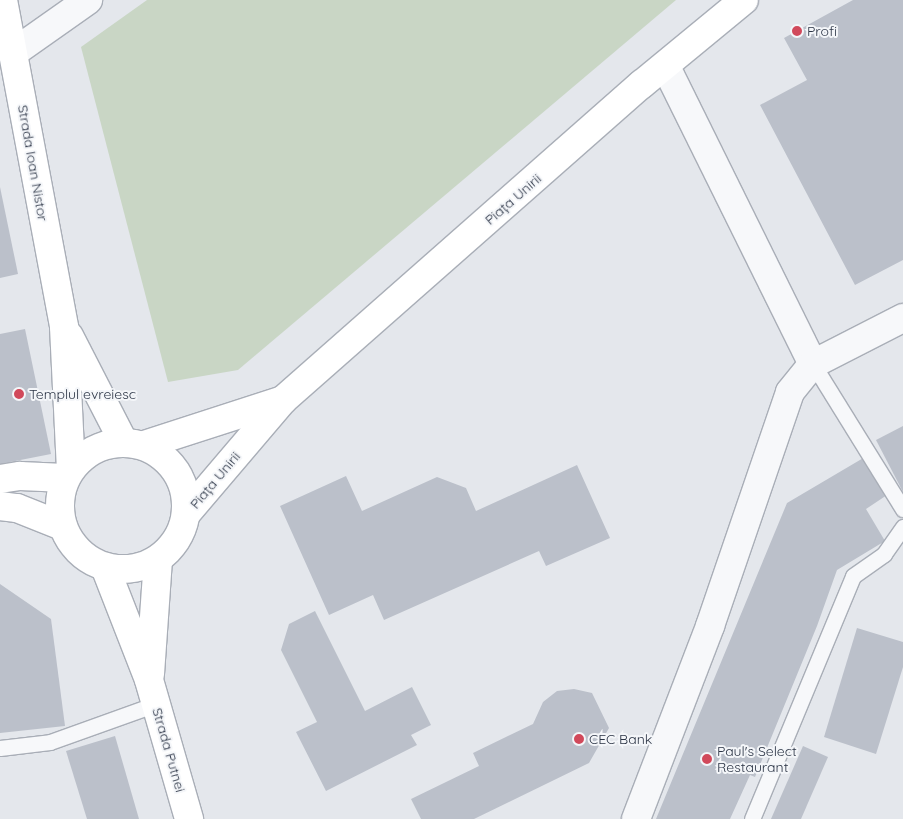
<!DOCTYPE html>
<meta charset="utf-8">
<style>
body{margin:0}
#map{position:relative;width:903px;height:819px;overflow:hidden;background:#e4e7ec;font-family:Quicksand,sans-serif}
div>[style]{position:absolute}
.green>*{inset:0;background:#c9d6c5}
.building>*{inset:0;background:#bbc0ca}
.roads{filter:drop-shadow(1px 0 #a9aeb7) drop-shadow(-1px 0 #a9aeb7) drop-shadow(0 1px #a9aeb7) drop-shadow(0 -1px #a9aeb7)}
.lane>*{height:15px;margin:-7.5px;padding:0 7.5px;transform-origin:7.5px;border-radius:7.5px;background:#f7f8fa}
.street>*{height:28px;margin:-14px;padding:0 14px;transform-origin:14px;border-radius:14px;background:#f7f8fa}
.secondary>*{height:28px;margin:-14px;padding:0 14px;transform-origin:14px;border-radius:14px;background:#fff}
.secondary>.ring{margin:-14px;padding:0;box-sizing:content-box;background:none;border:28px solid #fff;border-radius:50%}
.dots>*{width:14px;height:14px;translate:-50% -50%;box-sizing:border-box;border:2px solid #f4f6f9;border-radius:50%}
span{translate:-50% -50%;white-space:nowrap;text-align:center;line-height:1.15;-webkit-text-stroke:4px #f4f6f9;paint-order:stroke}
.poi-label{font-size:14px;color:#2b3445}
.left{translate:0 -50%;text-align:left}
.street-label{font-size:14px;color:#2b3445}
</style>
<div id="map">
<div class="green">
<div style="clip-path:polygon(147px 0,676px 0,238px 370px,168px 382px,81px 47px)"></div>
</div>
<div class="building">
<div style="clip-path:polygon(853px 0,903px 0,903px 260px,855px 285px,760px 105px,807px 80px,784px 38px)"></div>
<div style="clip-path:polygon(0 187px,18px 274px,0 278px)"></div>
<div style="clip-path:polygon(25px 329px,51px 454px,0 464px,0 334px)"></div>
<div style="clip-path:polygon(903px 426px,903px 492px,876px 440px)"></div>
<div style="clip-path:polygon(865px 457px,887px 495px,866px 509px,885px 541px,837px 570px,817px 626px,755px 777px,750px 775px,730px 819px,656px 819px,787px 503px)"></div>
<div style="clip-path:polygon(577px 465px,610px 538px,546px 566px,539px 551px,384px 620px,373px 595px,329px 615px,280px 506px,346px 476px,362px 511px,437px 477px,466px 488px,476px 511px)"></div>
<div style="clip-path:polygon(0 584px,51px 619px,65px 726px,0 733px)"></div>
<div style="clip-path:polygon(315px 611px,365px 711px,412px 687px,431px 725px,411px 735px,417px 745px,326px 791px,296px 732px,317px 722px,281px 650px,289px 624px)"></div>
<div style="clip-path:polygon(857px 628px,903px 642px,903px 667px,876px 754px,824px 737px)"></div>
<div style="clip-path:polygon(574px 689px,592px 693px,609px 728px,589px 763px,474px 819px,421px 819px,411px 799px,479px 766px,473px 753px,533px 724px,543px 702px,557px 691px)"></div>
<div style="clip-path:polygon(115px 736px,139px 819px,87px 819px,66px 751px)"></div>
<div style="clip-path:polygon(803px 746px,828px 757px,801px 819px,771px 819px)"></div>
</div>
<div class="roads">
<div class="lane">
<div style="left:813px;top:364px;width:171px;rotate:58.2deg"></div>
<div style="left:0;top:748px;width:50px;rotate:-6.8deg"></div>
<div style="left:50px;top:742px;width:113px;rotate:-19.7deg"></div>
<div style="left:752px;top:819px;width:263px;rotate:-67.4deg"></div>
<div style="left:853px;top:576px;width:38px;rotate:-35deg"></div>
<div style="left:884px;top:554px;width:33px;rotate:-55deg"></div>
</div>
<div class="street">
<div style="left:13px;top:53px;width:92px;rotate:-35.2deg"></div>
<div style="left:666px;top:67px;width:331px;rotate:63.7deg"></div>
<div style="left:813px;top:364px;width:101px;rotate:-27.1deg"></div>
<div style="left:636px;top:819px;width:207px;rotate:-69deg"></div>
<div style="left:710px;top:626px;width:247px;rotate:-71.1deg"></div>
<div style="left:790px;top:392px;width:36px;rotate:-51deg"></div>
</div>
<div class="secondary">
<div style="left:3px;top:0;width:333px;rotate:79.4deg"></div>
<div style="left:64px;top:327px;width:141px;rotate:87.2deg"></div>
<div style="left:69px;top:336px;width:118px;rotate:62.8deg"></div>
<div class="ring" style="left:60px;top:443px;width:98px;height:98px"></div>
<div style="left:144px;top:445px;width:146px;rotate:-17.9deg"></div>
<div style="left:0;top:479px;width:20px;rotate:-9deg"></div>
<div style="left:20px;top:476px;width:45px;rotate:2.5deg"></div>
<div style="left:0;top:506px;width:17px;rotate:7deg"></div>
<div style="left:17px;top:508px;width:48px;rotate:21.8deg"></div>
<div style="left:186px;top:514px;width:150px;rotate:-49.6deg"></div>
<div style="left:283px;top:400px;width:478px;rotate:-41.4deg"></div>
<div style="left:642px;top:84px;width:132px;rotate:-39.5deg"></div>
<div style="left:105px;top:567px;width:121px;rotate:68.7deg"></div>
<div style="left:149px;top:680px;width:145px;rotate:73.9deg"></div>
<div style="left:150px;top:674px;width:115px;rotate:-86deg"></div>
</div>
</div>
<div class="dots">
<div style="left:797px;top:31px;background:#d1495b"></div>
<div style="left:19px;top:394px;background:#d1495b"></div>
<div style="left:579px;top:739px;background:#d1495b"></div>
<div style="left:707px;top:759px;background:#d1495b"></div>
</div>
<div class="poi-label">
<span class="left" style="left:807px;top:31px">Profi</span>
<span class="left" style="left:29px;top:394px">Templul evreiesc</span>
<span class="left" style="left:589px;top:739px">CEC Bank</span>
<span class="left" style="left:717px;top:759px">Paul's Select<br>Restaurant</span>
</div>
<div class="street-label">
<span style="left:33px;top:163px;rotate:80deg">Strada Ioan Nistor</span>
<span style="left:513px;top:199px;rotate:-41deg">Piața Unirii</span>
<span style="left:215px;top:480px;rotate:-50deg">Piața Unirii</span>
<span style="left:169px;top:750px;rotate:74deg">Strada Putnei</span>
</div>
</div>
